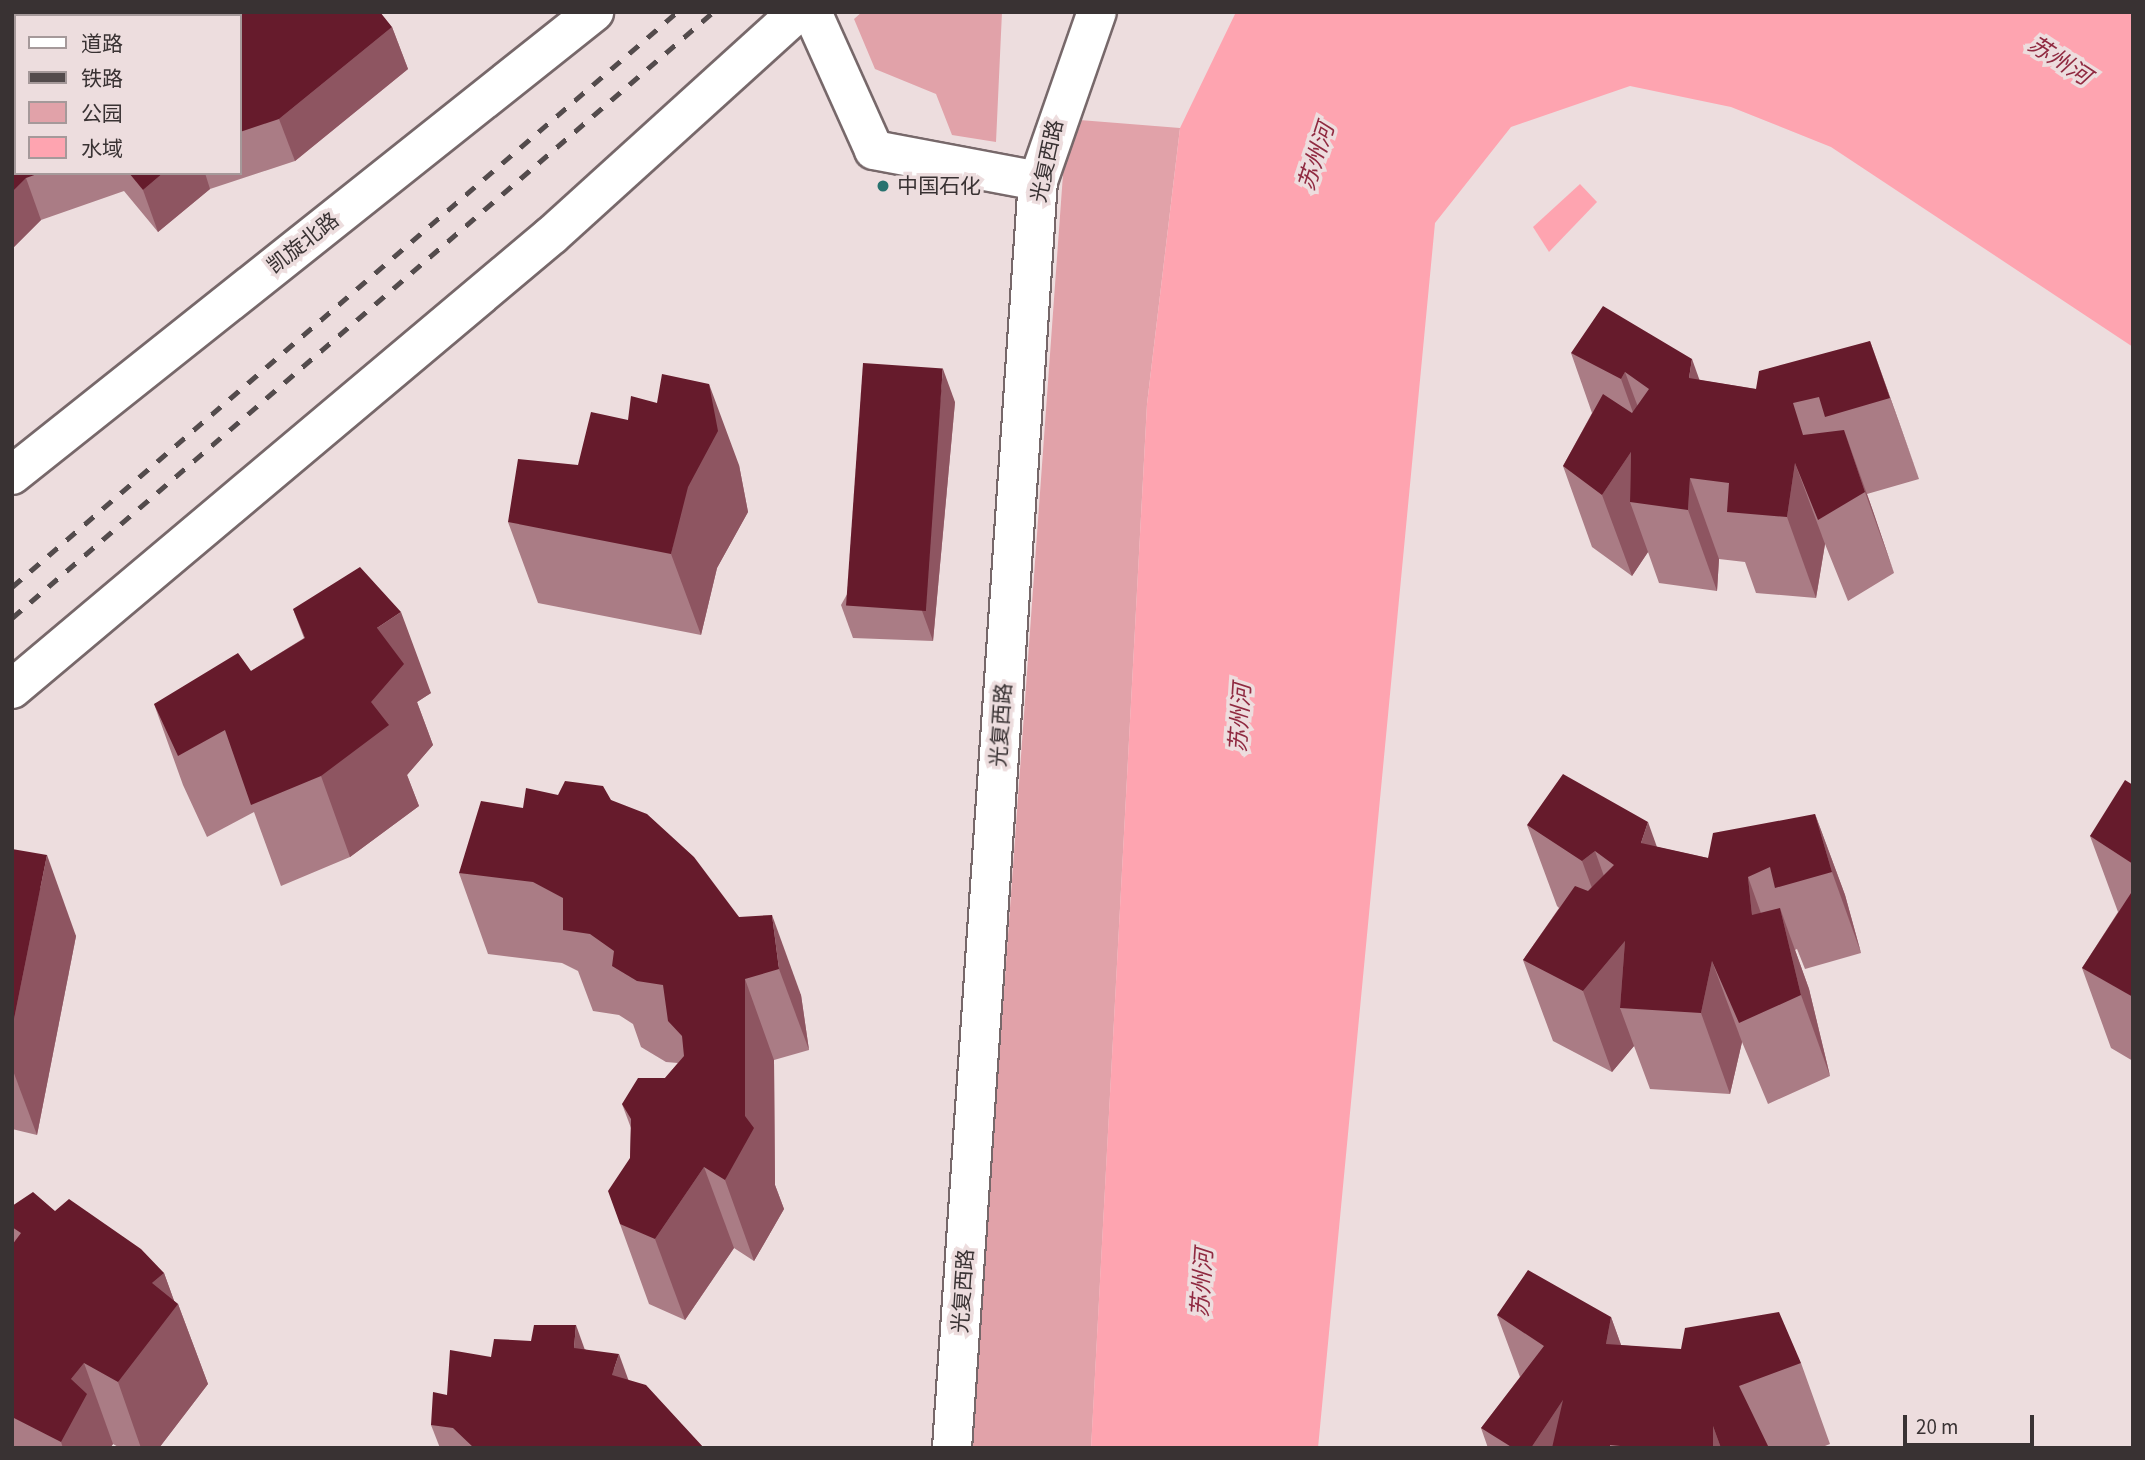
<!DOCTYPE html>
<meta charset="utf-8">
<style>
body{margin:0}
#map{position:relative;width:2145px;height:1460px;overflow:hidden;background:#edddde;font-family:"Source Sans 3","Noto Sans SC",sans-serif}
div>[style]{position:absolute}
.green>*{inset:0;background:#e1a2a9}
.water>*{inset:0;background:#fea4b0}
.roads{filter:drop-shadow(2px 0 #77686a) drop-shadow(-2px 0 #77686a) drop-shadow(0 2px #77686a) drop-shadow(0 -2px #77686a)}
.minor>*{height:38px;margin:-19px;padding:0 19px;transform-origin:19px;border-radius:19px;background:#fff}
.rail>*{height:5px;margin-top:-2.5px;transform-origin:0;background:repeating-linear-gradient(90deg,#534b4c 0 12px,transparent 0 24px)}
.wall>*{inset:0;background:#aa7c85}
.shaded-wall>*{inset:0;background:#8e5561}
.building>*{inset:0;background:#661b2c;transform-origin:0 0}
.dots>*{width:19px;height:19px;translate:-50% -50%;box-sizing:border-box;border:4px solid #edddde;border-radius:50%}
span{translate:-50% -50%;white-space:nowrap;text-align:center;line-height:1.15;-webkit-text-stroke:7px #edddde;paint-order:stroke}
.street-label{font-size:21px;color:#393233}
.poi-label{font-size:21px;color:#393233}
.left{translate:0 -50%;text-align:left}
.water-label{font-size:23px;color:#902a41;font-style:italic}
.frame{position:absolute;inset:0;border:14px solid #393233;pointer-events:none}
.legend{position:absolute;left:14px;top:14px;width:228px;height:161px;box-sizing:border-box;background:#edddde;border:2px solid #a5999a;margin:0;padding:9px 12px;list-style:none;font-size:21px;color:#393233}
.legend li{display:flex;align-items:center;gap:14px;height:35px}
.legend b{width:35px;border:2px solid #a5999a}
.scale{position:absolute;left:1903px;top:1415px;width:131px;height:32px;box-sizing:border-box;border:4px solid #393233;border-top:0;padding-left:9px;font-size:21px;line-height:24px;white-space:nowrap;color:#393233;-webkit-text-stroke:5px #edddde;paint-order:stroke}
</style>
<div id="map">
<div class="green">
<div style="clip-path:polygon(862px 12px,1002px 12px,996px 142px,952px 135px,936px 94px,875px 69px,854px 19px)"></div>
<div style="clip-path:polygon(1067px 119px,1180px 128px,1147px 404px,1092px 1431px,1091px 1448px,971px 1448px)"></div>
</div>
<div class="water">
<div style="clip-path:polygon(1236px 12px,2133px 12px,2133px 347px,1831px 147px,1731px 107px,1630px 86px,1511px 127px,1435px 223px,1318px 1448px,1091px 1448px,1147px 404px,1180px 128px)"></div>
<div style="clip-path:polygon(1580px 184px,1597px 202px,1549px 252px,1533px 227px)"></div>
</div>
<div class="roads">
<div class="minor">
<div style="left:812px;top:12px;width:151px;rotate:65.8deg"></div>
<div style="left:874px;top:150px;width:167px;rotate:10.7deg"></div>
<div style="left:12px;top:475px;width:744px;rotate:-38.5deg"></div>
<div style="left:12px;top:689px;width:705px;rotate:-40.06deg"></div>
<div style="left:552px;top:235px;width:332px;rotate:-42.2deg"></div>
<div style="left:952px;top:1448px;width:1270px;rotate:-86.12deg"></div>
<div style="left:1038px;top:181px;width:179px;rotate:-70.8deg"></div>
</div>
</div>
<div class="rail">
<div style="left:12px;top:587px;width:879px;rotate:-40.85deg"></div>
<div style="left:12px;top:618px;width:927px;rotate:-40.84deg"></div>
</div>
<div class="wall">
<div style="clip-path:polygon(240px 16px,392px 27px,408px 69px,295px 161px,210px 189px,158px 232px,124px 191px,41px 220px,12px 249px,12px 85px,16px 173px,240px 173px)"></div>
<div style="clip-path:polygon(1870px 341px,1919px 479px,1867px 494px,1894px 573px,1848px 601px,1825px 544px,1816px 598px,1756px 593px,1745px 562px,1719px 559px,1717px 591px,1659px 583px,1648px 552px,1632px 576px,1592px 547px,1563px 466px,1592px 413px,1571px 353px,1699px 380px,1756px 389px)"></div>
<div style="clip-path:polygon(955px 402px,933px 641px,853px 638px,841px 605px)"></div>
<div style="clip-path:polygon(628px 420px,739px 465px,748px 512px,717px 568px,701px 635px,538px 603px,508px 522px,578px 465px)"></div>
<div style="clip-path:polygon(293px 609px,431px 693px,417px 702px,433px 745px,407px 775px,419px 806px,350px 857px,281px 886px,254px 812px,207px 837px,183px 785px,154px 704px,251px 671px,304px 638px)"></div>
<div style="clip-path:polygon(2133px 785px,2133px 1061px,2111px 1048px,2082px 968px,2118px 912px,2090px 836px)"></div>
<div style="clip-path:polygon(558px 795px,611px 800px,739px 917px,801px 995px,809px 1050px,774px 1060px,775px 1185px,784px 1209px,754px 1261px,734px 1248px,685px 1320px,649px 1304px,620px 1224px,630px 1158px,631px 1128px,622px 1104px,665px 1078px,678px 1063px,666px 1062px,641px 1047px,633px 1024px,619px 1015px,593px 1011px,578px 971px,562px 963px,488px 954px,459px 873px,523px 808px)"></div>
<div style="clip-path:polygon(1815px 814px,1845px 895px,1861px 953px,1805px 969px,1797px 949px,1795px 950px,1809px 989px,1830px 1076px,1768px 1104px,1742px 1042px,1730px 1094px,1650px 1089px,1634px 1046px,1612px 1072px,1553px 1041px,1523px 960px,1559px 908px,1557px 906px,1527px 825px,1657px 847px,1708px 858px)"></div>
<div style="clip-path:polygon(12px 849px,76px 936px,37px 1135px,12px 1129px)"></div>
<div style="clip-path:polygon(12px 1206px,164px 1273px,174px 1301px,178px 1304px,208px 1384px,159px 1448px,120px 1448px,113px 1444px,110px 1448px,12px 1448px)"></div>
<div style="clip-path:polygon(1497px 1315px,1611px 1317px,1621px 1345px,1801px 1363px,1830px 1444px,1820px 1448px,1488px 1448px,1481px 1428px,1520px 1377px)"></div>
<div style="clip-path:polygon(585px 1349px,628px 1380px,704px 1448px,440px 1448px,431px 1425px,447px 1395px)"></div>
</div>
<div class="shaded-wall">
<div style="clip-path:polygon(392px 27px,408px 69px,295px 161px,279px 119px)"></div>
<div style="clip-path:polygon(163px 173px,205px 173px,210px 189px,158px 232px,143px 190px)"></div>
<div style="clip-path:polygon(26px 178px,41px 220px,12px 249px,12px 192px)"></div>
<div style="clip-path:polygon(1870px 341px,1899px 422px,1919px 479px,1890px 398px)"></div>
<div style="clip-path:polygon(1692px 359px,1721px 440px,1689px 378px)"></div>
<div style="clip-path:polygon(943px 369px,955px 402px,933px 641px,921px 608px)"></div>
<div style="clip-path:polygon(1625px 372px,1655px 453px,1650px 460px,1621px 379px)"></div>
<div style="clip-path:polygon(709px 384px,739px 465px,748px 512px,717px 568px,701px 635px,671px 554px)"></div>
<div style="clip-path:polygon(1844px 430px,1873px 511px,1894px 573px,1865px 492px)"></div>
<div style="clip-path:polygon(1631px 452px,1630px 502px,1648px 552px,1632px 576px,1602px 495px)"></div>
<div style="clip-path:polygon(1795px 463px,1825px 544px,1816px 598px,1787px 517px)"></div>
<div style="clip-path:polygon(1690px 478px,1719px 559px,1717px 591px,1688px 510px)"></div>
<div style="clip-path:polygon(401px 612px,431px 693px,417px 702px,433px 745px,407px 775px,419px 806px,350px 857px,321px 776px,371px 702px,377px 628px)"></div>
<div style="clip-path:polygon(1815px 814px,1845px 895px,1861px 953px,1832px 872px)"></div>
<div style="clip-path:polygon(1648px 822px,1677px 903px,1641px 843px)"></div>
<div style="clip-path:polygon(1595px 851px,1624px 932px,1612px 942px,1582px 861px)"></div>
<div style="clip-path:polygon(47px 855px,76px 936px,37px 1135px,12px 1068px,12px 1029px)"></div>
<div style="clip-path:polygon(1748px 877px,1777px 958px,1752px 915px)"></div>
<div style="clip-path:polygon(1780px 908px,1809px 989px,1830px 1076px,1801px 995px)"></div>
<div style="clip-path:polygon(772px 915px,801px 995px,809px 1050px,779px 969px)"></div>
<div style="clip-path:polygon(1625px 941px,1620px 1008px,1634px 1046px,1612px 1072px,1583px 991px)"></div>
<div style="clip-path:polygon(1712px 961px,1742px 1042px,1730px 1094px,1701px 1013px)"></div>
<div style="clip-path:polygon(745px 979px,774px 1060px,775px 1185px,784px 1209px,754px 1261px,725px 1180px,745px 1116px)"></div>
<div style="clip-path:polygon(704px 1167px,734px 1248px,685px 1320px,655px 1239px)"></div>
<div style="clip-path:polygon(164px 1273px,176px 1306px,178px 1304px,208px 1384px,159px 1448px,141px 1448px,118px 1382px,152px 1283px)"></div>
<div style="clip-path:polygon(1611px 1317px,1640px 1398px,1606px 1344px)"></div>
<div style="clip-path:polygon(576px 1325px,605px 1406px,574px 1348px)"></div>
<div style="clip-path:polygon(619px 1354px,648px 1434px,612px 1375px)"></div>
<div style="clip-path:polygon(84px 1363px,113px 1444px,110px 1448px,63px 1448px,61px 1442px,71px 1379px)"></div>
<div style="clip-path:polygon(1563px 1400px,1581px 1448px,1531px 1448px)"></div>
<div style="clip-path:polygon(1713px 1426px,1721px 1448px,1713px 1448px)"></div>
</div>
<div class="building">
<div style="clip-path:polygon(242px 12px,380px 12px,392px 27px,279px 119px,240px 132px,240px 16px,237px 16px)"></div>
<div style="clip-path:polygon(16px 84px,16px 173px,40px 173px,26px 178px,12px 192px,12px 85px)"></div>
<div style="clip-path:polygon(129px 173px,163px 173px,143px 190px)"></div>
<div style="clip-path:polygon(1603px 306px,1692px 359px,1689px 378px,1756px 389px,1759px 371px,1870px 341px,1890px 398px,1825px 417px,1819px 397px,1793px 403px,1803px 435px,1844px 430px,1865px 492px,1818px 520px,1795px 463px,1787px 517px,1727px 512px,1729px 483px,1690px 478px,1688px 510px,1630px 502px,1631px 452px,1602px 495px,1563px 466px,1603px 394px,1632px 413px,1649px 389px,1625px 372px,1621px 379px,1571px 353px)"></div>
<div style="left:863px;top:363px;width:80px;height:243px;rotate:4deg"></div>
<div style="clip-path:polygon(662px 374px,709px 384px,718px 431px,688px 487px,671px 554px,508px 522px,518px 459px,578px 465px,591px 412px,628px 420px,631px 396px,657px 403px)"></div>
<div style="clip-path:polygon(360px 567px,401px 612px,377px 628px,404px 664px,371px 702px,389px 725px,321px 776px,251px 805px,225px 730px,178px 756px,154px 704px,238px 653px,251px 671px,305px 638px,293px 609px)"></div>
<div style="clip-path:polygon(1563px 774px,1648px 822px,1641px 843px,1708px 858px,1713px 833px,1815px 814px,1832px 872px,1775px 888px,1770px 867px,1748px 877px,1752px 915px,1780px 908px,1801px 995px,1739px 1023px,1712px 961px,1701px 1013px,1620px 1008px,1625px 941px,1583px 991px,1523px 960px,1575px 886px,1588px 891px,1614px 865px,1595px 851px,1582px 861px,1527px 825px)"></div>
<div style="clip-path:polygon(2125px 780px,2133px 785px,2133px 864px,2090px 836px)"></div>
<div style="clip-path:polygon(565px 781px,603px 786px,611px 800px,647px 814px,694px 857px,739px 917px,772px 915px,779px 969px,745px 979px,745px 1116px,754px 1128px,725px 1180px,704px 1167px,655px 1239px,620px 1224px,608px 1191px,630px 1158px,631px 1119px,622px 1104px,638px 1078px,665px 1078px,684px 1056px,682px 1036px,668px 1021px,663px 985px,637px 981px,612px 966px,614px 951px,590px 934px,563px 930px,563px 898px,533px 882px,459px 873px,481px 801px,523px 808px,526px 788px,558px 795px)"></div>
<div style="clip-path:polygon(12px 849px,47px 855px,12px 1029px)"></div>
<div style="clip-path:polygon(2133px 890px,2133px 997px,2082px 968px)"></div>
<div style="clip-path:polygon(33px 1192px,55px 1211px,69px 1199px,141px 1249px,164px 1273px,152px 1283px,178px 1304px,118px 1382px,84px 1363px,71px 1379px,87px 1394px,61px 1442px,12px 1417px,12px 1245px,21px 1233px,12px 1227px,12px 1206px)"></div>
<div style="clip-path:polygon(1528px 1270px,1611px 1317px,1606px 1344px,1681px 1349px,1685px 1328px,1779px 1312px,1801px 1363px,1739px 1386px,1769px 1448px,1721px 1448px,1713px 1426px,1713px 1448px,1641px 1448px,1610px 1445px,1610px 1448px,1552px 1448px,1563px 1400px,1531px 1448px,1513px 1448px,1481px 1428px,1544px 1346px,1497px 1315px)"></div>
<div style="clip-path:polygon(534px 1325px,576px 1325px,574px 1348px,619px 1354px,612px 1375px,646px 1385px,704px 1448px,474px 1448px,453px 1428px,431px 1425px,433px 1392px,447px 1395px,450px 1350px,491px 1357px,494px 1339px,531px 1341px)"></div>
</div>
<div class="dots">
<div style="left:883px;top:186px;background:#28726f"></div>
</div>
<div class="street-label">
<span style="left:1047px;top:161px;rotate:-78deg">光复西路</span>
<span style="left:303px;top:243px;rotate:-38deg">凯旋北路</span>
<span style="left:1001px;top:725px;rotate:-86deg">光复西路</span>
<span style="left:963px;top:1291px;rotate:-86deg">光复西路</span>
</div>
<div class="poi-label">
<span class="left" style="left:897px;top:186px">中国石化</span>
</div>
<div class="water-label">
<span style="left:2059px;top:61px;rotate:33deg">苏州河</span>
<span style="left:1317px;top:157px;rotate:-72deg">苏州河</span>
<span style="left:1241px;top:718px;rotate:-86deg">苏州河</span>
<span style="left:1203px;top:1283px;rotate:-86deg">苏州河</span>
</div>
<div class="frame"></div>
<ul class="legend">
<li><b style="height:9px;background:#fff"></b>道路</li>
<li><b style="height:9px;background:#534b4c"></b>铁路</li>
<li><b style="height:19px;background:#e1a2a9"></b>公园</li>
<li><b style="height:19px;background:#fea4b0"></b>水域</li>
</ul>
<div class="scale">20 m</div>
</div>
